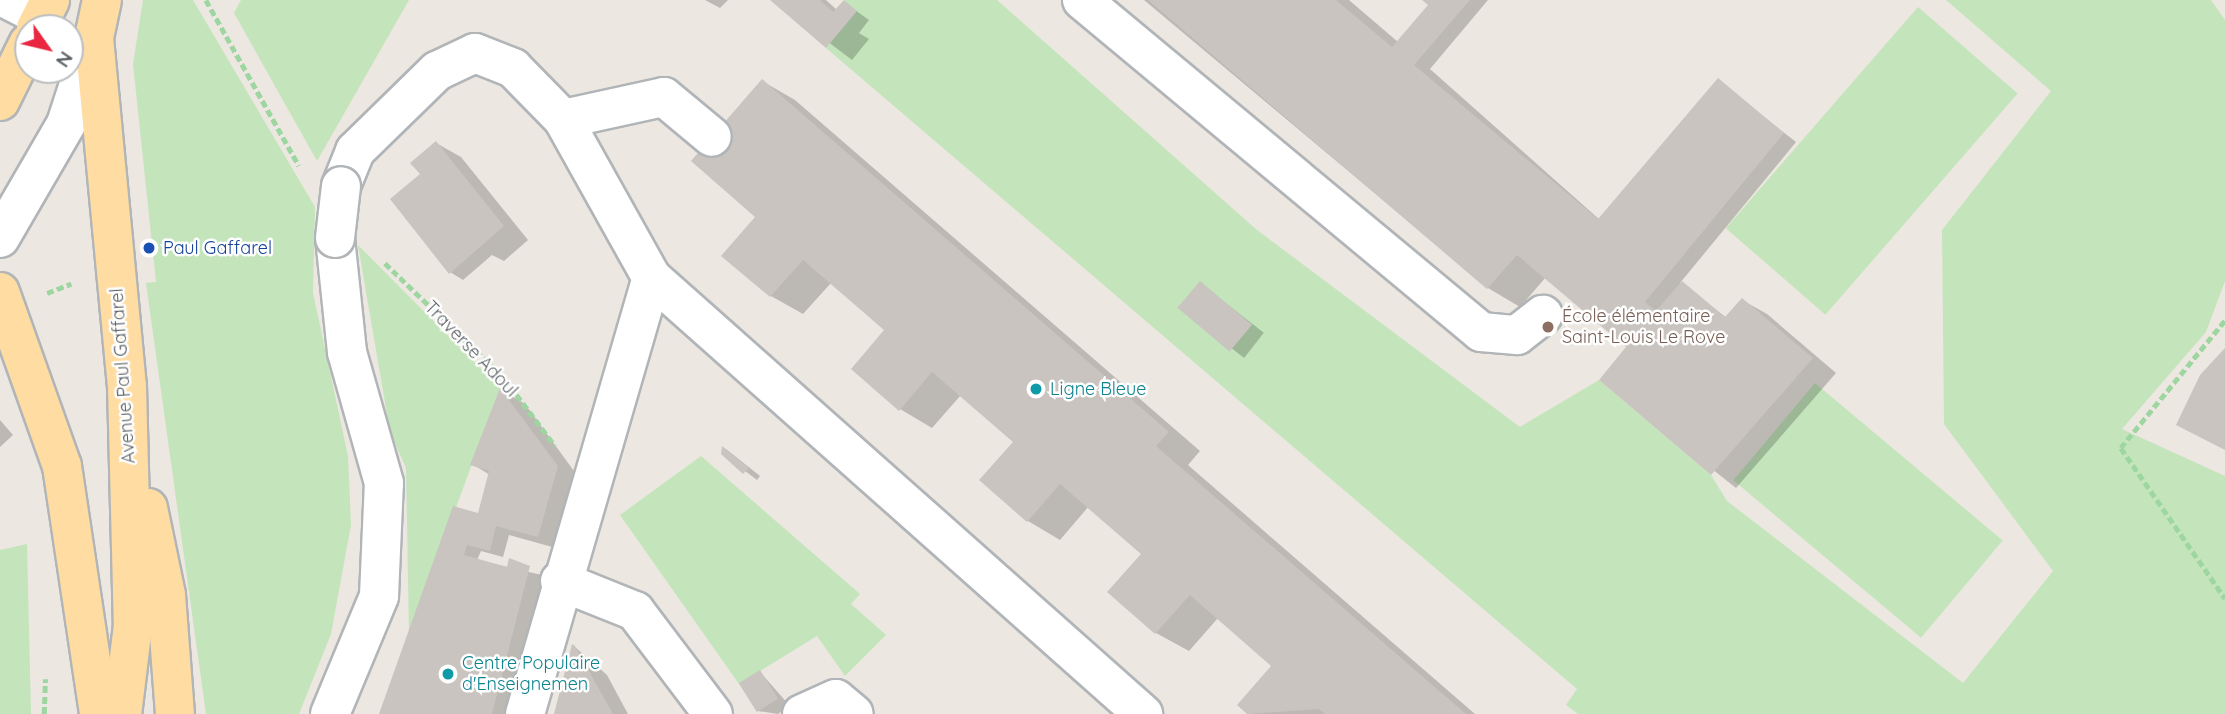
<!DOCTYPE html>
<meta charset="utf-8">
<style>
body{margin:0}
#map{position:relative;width:2225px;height:714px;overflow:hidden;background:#ece7e0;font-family:Quicksand,sans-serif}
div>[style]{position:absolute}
.green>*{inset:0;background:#c4e5bb;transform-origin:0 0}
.shadow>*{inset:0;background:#0003;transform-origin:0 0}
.building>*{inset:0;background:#c9c4bf;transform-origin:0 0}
.path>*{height:4.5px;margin-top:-2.25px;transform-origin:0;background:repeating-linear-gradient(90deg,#9ed6a1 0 7px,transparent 0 10.5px)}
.roads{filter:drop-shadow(2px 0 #b1b5b8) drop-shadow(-2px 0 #b1b5b8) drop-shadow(0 2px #b1b5b8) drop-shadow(0 -2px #b1b5b8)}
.minor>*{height:38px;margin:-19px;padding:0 19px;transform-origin:19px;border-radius:19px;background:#fff}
.major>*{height:38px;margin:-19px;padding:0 19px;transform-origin:19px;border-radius:19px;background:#ffdca2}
.bridges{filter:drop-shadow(2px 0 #b1b5b8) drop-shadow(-2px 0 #b1b5b8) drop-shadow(0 2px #b1b5b8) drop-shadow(0 -2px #b1b5b8)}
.minor-bridge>*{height:38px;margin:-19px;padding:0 19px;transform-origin:19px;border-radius:19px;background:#fff}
.dots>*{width:19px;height:19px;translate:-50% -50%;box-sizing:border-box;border:4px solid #fff;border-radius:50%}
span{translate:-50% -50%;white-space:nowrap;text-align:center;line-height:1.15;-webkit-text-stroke:5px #fff;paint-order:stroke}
.transit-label{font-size:18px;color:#164399}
.left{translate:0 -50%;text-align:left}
.education-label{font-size:18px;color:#785e54}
.street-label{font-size:18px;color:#595e61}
.culture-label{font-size:18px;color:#0d838f}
.north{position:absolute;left:14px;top:14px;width:70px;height:70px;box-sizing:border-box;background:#fff;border:2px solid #bdbfc0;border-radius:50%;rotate:124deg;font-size:19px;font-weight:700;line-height:28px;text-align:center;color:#595e61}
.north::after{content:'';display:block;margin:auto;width:24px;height:32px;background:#ea2741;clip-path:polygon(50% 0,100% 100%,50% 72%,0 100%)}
</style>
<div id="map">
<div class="green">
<div style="clip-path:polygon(143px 0,193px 0,315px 207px,313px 293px,348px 456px,351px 525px,331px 634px,299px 714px,206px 714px,146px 283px,156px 282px,133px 64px)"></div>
<div style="clip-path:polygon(241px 0,409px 0,317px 161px,234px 13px)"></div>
<div style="clip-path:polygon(844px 0,997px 0,1257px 230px,1520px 427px,1599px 380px,1711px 475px,1727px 501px,1963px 683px,2053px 571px,1944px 424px,1942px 230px,2051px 91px,1946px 0,2211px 0,2225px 20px,2225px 281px,2206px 332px,2122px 429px,2225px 476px,2225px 714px,1578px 714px,1566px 705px,1577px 689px,826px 48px,856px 11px)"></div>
<div style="left:1918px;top:7px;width:132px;height:293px;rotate:41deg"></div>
<div style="clip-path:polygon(358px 245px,500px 388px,409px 635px,406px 468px,390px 432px)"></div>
<div style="left:1815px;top:383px;width:245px;height:127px;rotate:40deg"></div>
<div style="clip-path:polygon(701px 456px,860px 594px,851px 604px,886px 635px,845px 676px,817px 636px,739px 684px,620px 515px)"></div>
<div style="clip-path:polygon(27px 544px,31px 714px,0 714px,0 550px)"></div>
</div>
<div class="shadow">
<div style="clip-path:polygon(705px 0,728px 0,720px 8px)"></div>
<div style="clip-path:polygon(773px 0,826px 0,837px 10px,844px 2px,869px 20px,859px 33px,869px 39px,852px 60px)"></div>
<div style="clip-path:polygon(1144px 0,1349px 0,1398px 42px,1430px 5px,1425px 0,1488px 0,1430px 69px,1600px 220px,1718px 81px,1796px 142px,1680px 283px,1727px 318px,1742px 300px,1767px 314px,1836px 373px,1736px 488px,1644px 415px,1628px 347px,1546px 277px,1520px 307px,1488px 288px)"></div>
<div style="clip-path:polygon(762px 81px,795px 100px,1200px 451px,1188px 465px,1475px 714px,1250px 714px,1240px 705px,1273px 666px,1218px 618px,1189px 651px,1156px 633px,1110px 592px,1144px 553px,1089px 506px,1060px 540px,1028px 521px,981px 480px,1015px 442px,961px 395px,932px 428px,900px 409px,886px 330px,831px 283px,803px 314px,771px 296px,758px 217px)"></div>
<div style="clip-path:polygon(436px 143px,461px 157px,528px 240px,504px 261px,492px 255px,463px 280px,450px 272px,422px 175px)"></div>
<div style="left:1200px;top:283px;width:81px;height:32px;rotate:38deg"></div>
<div style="clip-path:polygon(501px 390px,525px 404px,582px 482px,563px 550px,509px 535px,503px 557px,481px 551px,477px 560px,542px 575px,535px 609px,554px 620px,529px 714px,381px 714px,434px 573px,481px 521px,490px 475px,472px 464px)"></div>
<div style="clip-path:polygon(0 420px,13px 435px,0 447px)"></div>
<div style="clip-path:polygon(726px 449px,760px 476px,757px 480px,723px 454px)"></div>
<div style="clip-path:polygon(576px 648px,607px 675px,628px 714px,556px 714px)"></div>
<div style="clip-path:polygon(760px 672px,790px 706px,778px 714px,758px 711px)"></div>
</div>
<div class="building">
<div style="clip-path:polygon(770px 0,820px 0,833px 12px,844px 0,857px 11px,826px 48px)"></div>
<div style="clip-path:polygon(1148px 0,1336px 0,1392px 47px,1428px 5px,1422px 0,1470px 0,1414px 65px,1598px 219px,1718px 78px,1784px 133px,1645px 302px,1656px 311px,1682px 281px,1725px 317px,1742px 298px,1813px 358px,1711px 475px,1599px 380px,1626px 347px,1517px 255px,1487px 289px)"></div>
<div style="clip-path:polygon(762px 79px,1169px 432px,1156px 446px,1466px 714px,1325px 714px,1319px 709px,1247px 714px,1237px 705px,1271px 666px,1190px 595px,1155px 634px,1107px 592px,1141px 554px,1060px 484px,1027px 522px,979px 480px,1013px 442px,932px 372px,899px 411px,851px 369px,884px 330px,803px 260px,770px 297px,721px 256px,755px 217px,691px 161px)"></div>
<div style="clip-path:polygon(436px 141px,504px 226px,449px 274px,390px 199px,420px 174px,410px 163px)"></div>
<div style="left:1200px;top:281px;width:68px;height:35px;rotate:40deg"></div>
<div style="clip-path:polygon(2225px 348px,2225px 450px,2176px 425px,2200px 375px)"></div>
<div style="clip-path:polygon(500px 388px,558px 466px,538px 537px,496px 526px,490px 551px,467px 545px,464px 555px,507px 567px,509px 558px,530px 566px,492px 714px,379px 714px,453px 506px,478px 513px,489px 471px,470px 465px)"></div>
<div style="clip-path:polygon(722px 446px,749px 468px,743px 474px,721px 454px)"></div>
<div style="clip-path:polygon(572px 644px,575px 646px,613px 714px,554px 714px)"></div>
<div style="left:760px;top:670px;width:34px;height:25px;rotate:58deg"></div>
</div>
<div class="path">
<div style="left:206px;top:0;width:190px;rotate:60.7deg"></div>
<div style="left:385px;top:263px;width:165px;rotate:44deg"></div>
<div style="left:504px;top:378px;width:85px;rotate:53.1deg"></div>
<div style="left:47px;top:293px;width:26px;rotate:-21deg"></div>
<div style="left:2225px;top:321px;width:164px;rotate:129.3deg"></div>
<div style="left:2121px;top:448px;width:183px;rotate:55.3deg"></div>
<div style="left:44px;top:714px;width:35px;rotate:-88deg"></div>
</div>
<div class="roads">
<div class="minor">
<div style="left:9px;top:0;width:37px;rotate:27deg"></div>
<div style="left:1082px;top:0;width:519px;rotate:39.76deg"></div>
<div style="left:1481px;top:332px;width:36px;rotate:5deg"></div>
<div style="left:1517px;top:335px;width:33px;rotate:-38deg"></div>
<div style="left:563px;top:119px;width:103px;rotate:-12.3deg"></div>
<div style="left:664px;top:97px;width:62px;rotate:39.8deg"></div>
<div style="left:341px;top:186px;width:38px;rotate:-68deg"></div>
<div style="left:355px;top:151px;width:115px;rotate:-44.3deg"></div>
<div style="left:437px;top:71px;width:42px;rotate:-25.3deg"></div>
<div style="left:475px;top:53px;width:41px;rotate:21.5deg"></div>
<div style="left:513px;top:68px;width:71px;rotate:45.6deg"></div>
<div style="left:563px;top:119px;width:182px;rotate:60.8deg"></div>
<div style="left:652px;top:278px;width:657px;rotate:41.6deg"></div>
<div style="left:0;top:238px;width:132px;rotate:-59.9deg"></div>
<div style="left:66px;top:124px;width:90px;rotate:-72deg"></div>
<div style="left:560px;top:581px;width:81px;rotate:21.8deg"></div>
<div style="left:635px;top:611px;width:129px;rotate:52.9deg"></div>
<div style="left:330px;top:714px;width:128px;rotate:-67.4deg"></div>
<div style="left:379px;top:596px;width:113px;rotate:-87.5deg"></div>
<div style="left:384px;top:483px;width:136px;rotate:-105.8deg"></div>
<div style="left:347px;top:352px;width:115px;rotate:-96deg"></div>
<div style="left:525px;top:714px;width:454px;rotate:-73.8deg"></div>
<div style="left:802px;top:714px;width:37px;rotate:-24deg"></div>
<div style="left:836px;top:699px;width:23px;rotate:40deg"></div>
</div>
<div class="major">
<div style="left:102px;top:0;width:39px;rotate:102deg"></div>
<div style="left:94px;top:38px;width:350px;rotate:84.6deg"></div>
<div style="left:127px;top:386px;width:239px;rotate:88.6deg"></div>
<div style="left:133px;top:625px;width:90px;rotate:97deg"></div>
<div style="left:36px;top:28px;width:31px;rotate:-63deg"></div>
<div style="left:0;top:101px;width:64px;rotate:-63.8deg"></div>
<div style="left:0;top:292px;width:185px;rotate:70.4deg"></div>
<div style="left:62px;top:466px;width:251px;rotate:81.5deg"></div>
<div style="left:148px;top:508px;width:89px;rotate:78.3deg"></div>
<div style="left:166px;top:595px;width:119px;rotate:85.7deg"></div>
</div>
</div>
<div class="bridges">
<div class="minor-bridge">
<div style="left:335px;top:238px;width:52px;rotate:-83.4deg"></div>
</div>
</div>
<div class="dots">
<div style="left:149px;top:248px;background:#1a4fb4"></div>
<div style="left:1548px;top:327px;background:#8d6e63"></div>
<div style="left:1036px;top:389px;background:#0f9aa8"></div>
<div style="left:448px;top:674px;background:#0f9aa8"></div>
</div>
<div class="transit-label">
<span class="left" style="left:163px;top:248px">Paul Gaffarel</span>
</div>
<div class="education-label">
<span class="left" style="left:1562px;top:327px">École élémentaire<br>Saint-Louis Le Rove</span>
</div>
<div class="street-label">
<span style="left:471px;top:349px;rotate:46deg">Traverse Adoul</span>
<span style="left:123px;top:376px;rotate:-94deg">Avenue Paul Gaffarel</span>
</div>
<div class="culture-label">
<span class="left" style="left:1050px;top:389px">Ligne Bleue</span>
<span class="left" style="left:462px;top:674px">Centre Populaire<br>d'Enseignemen</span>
</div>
<div class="north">N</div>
</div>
